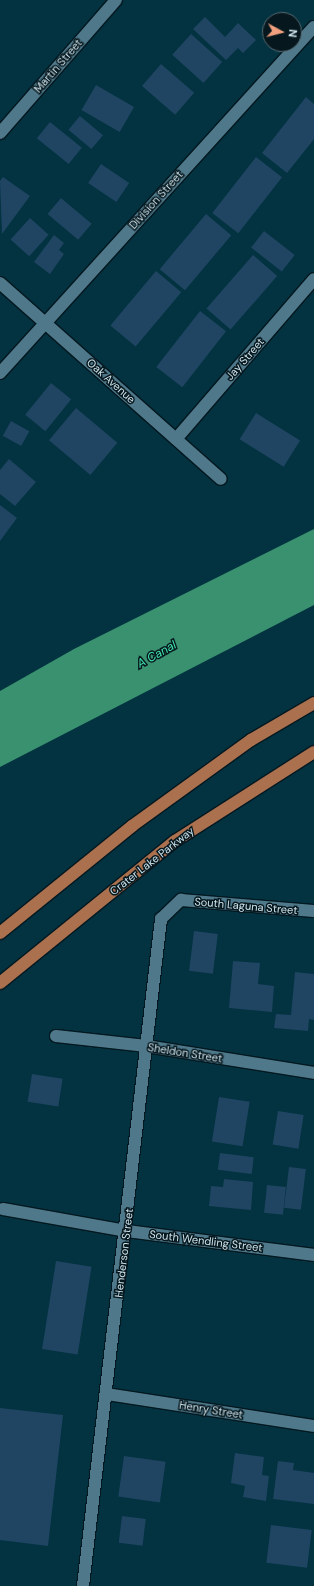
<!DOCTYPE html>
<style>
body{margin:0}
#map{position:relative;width:314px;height:1586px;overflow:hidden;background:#033240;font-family:"DM Sans",sans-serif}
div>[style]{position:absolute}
.water>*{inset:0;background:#39916f}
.building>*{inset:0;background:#1f4562;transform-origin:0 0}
.roads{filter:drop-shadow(1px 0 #031820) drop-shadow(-1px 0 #031820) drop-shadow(0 1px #031820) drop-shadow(0 -1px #031820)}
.minor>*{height:12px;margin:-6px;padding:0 6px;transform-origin:6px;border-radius:6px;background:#4f798a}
.major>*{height:12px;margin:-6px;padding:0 6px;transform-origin:6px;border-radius:6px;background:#ab714f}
span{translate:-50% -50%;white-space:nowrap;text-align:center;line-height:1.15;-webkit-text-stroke:3px #06171e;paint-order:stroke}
.street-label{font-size:11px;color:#cfe5ee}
.water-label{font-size:12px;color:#40e5ac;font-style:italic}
.north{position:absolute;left:262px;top:12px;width:40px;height:40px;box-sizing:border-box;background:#06171e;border:1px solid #566971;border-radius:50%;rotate:97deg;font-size:11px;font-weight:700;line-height:16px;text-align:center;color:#cfe5ee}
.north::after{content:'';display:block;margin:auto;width:14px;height:18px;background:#f1a17d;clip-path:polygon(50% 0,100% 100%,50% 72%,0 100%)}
</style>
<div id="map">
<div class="water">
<div style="clip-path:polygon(314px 529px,314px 605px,0 767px,0 691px,74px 649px)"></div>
</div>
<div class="building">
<div style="clip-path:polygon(205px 17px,225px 37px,238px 23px,256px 40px,243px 53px,238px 48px,226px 60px,193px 29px)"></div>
<div style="left:191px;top:34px;width:42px;height:28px;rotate:42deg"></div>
<div style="left:161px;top:64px;width:44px;height:29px;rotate:41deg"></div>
<div style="left:96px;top:85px;width:44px;height:29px;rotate:30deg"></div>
<div style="clip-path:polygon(306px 97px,314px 104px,314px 139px,287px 173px,262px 153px)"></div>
<div style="left:80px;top:116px;width:30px;height:18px;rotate:40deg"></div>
<div style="left:50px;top:122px;width:41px;height:21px;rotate:39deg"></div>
<div style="left:256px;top:157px;width:33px;height:71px;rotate:38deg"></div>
<div style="left:101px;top:164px;width:34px;height:23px;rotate:34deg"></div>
<div style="clip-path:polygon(3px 177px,30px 196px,2px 234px,0 181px)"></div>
<div style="left:61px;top:198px;width:40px;height:21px;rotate:40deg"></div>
<div style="left:206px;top:214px;width:33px;height:72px;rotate:40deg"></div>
<div style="left:30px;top:218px;width:25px;height:29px;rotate:42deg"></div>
<div style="left:264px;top:231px;width:39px;height:21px;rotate:38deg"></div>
<div style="clip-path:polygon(54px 235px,64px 243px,59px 250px,64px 254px,50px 274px,34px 262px)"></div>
<div style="left:253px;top:255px;width:32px;height:71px;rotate:41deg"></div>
<div style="left:156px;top:271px;width:33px;height:71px;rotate:40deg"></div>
<div style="left:200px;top:311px;width:33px;height:71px;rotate:38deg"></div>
<div style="left:51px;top:383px;width:26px;height:41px;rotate:39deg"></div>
<div style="left:76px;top:408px;width:54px;height:42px;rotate:40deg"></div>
<div style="left:256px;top:413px;width:52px;height:31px;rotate:32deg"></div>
<div style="left:11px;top:421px;width:21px;height:17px;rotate:29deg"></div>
<div style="clip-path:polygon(9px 459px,36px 482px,15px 506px,0 494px,0 470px)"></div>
<div style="clip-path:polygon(0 505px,17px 518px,0 541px)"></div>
<div style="left:194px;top:931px;width:24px;height:40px;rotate:7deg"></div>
<div style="clip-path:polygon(233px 961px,260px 963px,258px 984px,274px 986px,272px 1012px,229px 1008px)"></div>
<div style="clip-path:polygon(295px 972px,314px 974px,314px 1020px,309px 1019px,308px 1031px,274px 1028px,276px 1014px,291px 1015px)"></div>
<div style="left:32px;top:1074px;width:31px;height:28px;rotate:9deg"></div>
<div style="left:219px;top:1097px;width:31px;height:45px;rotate:9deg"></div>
<div style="left:278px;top:1111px;width:26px;height:34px;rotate:9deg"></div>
<div style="left:220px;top:1153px;width:34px;height:17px;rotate:7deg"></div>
<div style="left:289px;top:1167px;width:17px;height:41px;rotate:7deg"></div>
<div style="clip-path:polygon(224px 1179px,253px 1182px,251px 1210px,209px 1206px,211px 1186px,223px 1187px)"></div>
<div style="left:267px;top:1185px;width:19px;height:28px;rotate:6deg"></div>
<div style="left:56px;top:1261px;width:36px;height:89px;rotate:9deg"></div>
<div style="clip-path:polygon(0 1408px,63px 1415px,48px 1546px,0 1540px)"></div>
<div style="clip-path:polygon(235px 1453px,264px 1457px,262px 1475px,269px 1476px,266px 1501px,243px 1497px,245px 1486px,231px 1483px)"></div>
<div style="left:124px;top:1456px;width:42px;height:41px;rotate:8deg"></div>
<div style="clip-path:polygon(278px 1461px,294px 1463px,293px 1470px,314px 1473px,314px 1504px,273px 1499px)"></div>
<div style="left:122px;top:1516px;width:24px;height:27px;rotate:7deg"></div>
<div style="left:271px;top:1525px;width:41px;height:38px;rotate:7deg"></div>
</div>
<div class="roads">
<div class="minor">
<div style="left:0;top:133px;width:176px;rotate:-48.9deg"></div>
<div style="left:0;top:283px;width:295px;rotate:41.6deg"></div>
<div style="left:0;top:373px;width:467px;rotate:-47.8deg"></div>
<div style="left:176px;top:439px;width:211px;rotate:-49.2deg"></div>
<div style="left:56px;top:1036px;width:91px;rotate:6.3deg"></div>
<div style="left:146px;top:1046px;width:170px;rotate:9.1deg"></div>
<div style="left:3px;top:1209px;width:126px;rotate:10.1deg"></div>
<div style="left:127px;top:1231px;width:189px;rotate:7.3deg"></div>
<div style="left:107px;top:1394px;width:209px;rotate:8.8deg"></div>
<div style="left:83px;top:1586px;width:672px;rotate:-83.33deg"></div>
<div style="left:161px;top:919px;width:28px;rotate:-44deg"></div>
<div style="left:181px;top:900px;width:133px;rotate:4.7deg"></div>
</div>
<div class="major">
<div style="left:0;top:933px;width:170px;rotate:-39deg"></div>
<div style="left:132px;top:826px;width:147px;rotate:-35.9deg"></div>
<div style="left:251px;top:740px;width:73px;rotate:-30.4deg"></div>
<div style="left:0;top:983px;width:225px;rotate:-39.1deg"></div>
<div style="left:175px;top:841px;width:165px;rotate:-32.6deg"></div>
</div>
</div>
<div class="street-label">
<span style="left:58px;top:66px;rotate:-49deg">Martin Street</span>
<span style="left:156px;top:200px;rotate:-48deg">Division Street</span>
<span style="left:245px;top:359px;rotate:-49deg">Jay Street</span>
<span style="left:111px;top:381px;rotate:42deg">Oak Avenue</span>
<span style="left:152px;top:861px;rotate:-38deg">Crater Lake Parkway</span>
<span style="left:246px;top:906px;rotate:5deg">South Laguna Street</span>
<span style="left:185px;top:1053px;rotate:9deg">Sheldon Street</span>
<span style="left:206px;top:1241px;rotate:7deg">South Wendling Street</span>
<span style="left:124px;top:1253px;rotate:-83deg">Henderson Street</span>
<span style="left:211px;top:1410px;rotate:9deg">Henry Street</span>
</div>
<div class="water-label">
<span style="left:157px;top:655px;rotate:-29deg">A Canal</span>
</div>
<div class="north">N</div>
</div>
